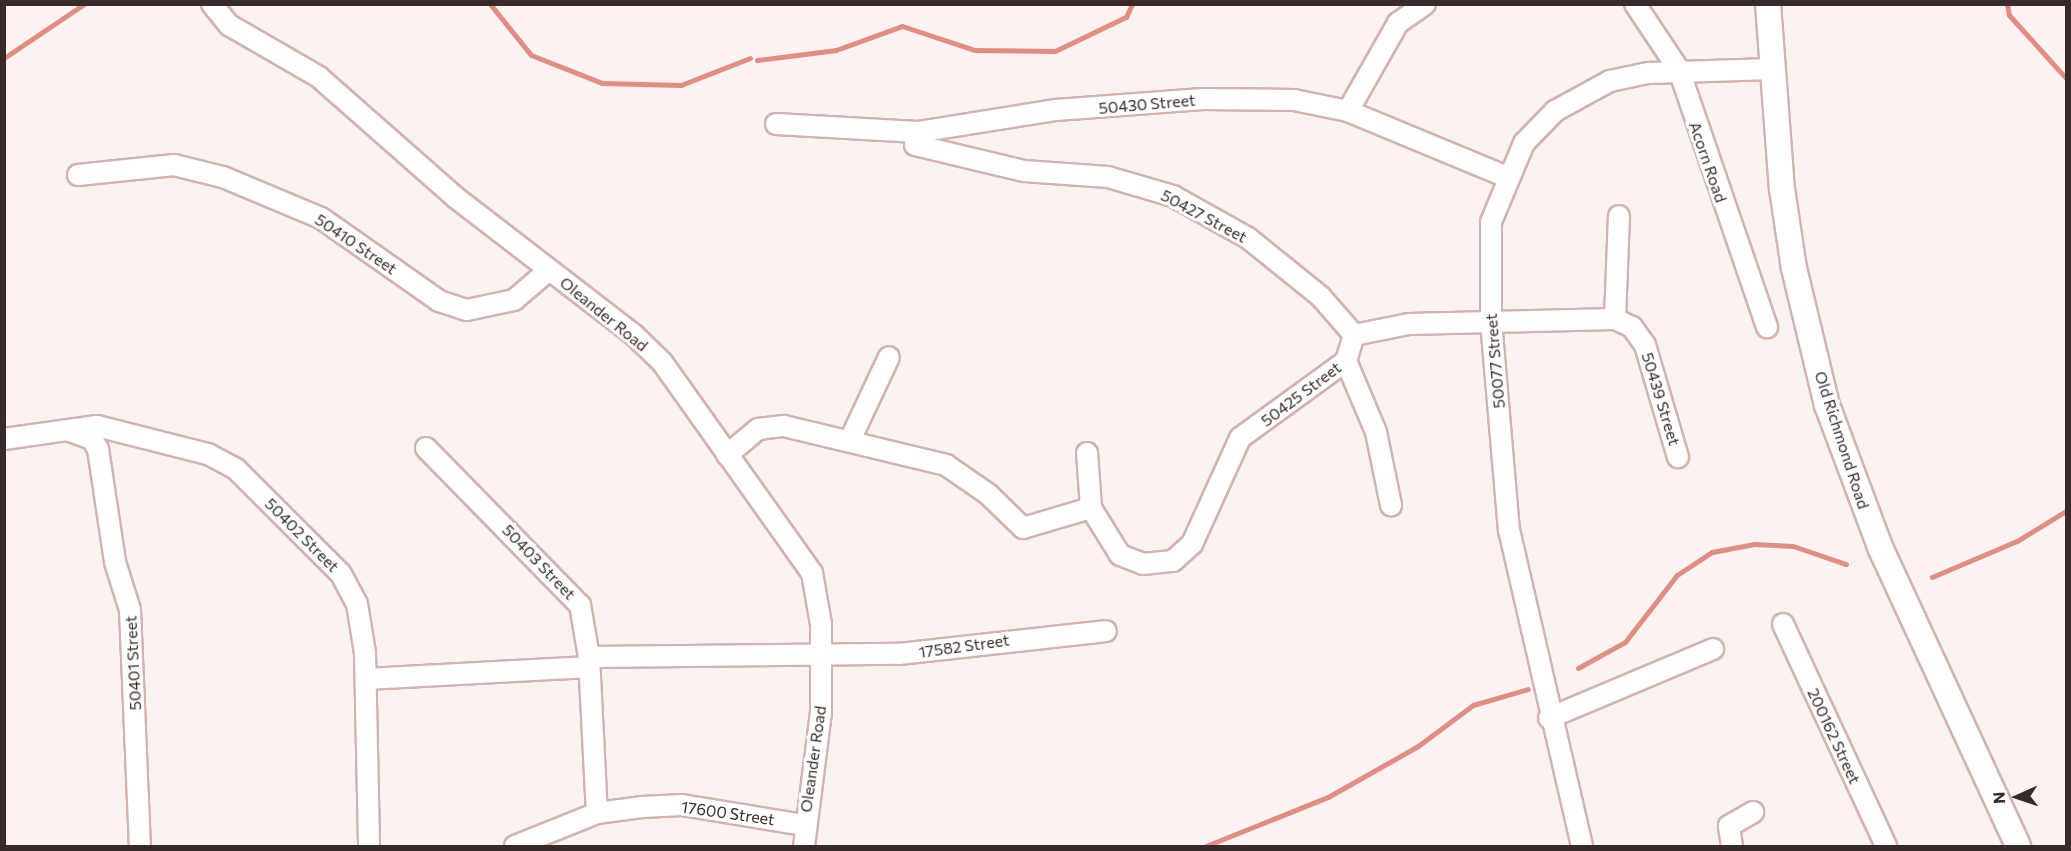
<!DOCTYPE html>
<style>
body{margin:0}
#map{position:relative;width:2071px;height:851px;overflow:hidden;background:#faf3f1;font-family:Commissioner,sans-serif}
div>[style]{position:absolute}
.stream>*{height:5px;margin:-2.5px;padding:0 2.5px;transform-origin:2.5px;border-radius:2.5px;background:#e28d82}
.roads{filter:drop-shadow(2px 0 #d4b2ad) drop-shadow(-2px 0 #d4b2ad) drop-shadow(0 2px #d4b2ad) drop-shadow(0 -2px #d4b2ad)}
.minor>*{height:20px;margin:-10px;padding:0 10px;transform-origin:10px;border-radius:10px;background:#fff}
.tertiary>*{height:24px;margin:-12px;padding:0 12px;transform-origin:12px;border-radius:12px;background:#fff}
span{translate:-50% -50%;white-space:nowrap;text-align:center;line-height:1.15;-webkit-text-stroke:6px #fff;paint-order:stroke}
.street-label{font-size:16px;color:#372a28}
.frame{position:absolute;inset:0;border:6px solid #372a28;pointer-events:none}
.north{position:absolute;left:1987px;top:767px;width:60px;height:60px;-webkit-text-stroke:4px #fff;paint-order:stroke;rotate:267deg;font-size:16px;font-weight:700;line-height:24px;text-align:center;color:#372a28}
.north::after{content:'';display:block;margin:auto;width:21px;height:27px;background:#372a28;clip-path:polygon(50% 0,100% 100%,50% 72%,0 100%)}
</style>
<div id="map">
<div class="stream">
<div style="left:490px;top:4px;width:65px;rotate:51.2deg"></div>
<div style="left:531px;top:55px;width:76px;rotate:21.5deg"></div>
<div style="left:602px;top:83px;width:79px;rotate:1.5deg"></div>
<div style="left:681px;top:85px;width:74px;rotate:-21.4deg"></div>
<div style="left:2007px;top:4px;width:11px;rotate:80deg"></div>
<div style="left:2009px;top:15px;width:85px;rotate:47.9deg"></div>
<div style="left:4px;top:58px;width:97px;rotate:-34deg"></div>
<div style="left:757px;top:60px;width:80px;rotate:-7.2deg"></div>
<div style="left:836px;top:50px;width:70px;rotate:-20deg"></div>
<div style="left:902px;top:26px;width:76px;rotate:18.4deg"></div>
<div style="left:974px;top:50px;width:81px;rotate:0.7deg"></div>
<div style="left:1055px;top:51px;width:79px;rotate:-25.6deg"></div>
<div style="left:1126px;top:17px;width:14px;rotate:-65deg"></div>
<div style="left:1932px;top:577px;width:92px;rotate:-23deg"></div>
<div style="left:2017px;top:541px;width:57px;rotate:-31.5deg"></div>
<div style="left:1578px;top:668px;width:54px;rotate:-29deg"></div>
<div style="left:1625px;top:642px;width:85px;rotate:-52.2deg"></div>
<div style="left:1677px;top:575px;width:42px;rotate:-33.3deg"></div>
<div style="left:1712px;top:552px;width:43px;rotate:-10.8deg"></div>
<div style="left:1754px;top:544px;width:39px;rotate:3deg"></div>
<div style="left:1793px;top:546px;width:56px;rotate:18.8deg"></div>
<div style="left:1206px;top:846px;width:131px;rotate:-21.9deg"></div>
<div style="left:1328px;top:797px;width:103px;rotate:-29.5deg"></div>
<div style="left:1418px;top:746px;width:69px;rotate:-36.7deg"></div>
<div style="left:1473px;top:705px;width:57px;rotate:-16.2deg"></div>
</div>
<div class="roads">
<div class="minor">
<div style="left:212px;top:4px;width:27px;rotate:51deg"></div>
<div style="left:229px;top:25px;width:104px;rotate:30deg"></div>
<div style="left:319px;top:77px;width:181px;rotate:41.4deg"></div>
<div style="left:455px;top:197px;width:226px;rotate:37.6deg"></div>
<div style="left:634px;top:335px;width:39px;rotate:44deg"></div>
<div style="left:662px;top:362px;width:259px;rotate:54.6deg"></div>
<div style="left:812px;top:573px;width:52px;rotate:80deg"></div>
<div style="left:821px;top:624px;width:88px;rotate:90deg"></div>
<div style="left:821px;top:712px;width:135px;rotate:97.2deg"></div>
<div style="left:1635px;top:4px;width:79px;rotate:56.3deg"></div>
<div style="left:1679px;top:70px;width:272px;rotate:71.1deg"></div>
<div style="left:1348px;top:111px;width:101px;rotate:-60.4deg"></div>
<div style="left:1398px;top:23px;width:33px;rotate:-35deg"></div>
<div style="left:776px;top:124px;width:142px;rotate:3.2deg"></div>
<div style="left:918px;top:132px;width:140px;rotate:-9.1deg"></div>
<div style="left:1056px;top:110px;width:147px;rotate:-4.3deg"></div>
<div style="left:1203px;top:99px;width:91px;rotate:0.6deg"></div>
<div style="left:1294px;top:100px;width:55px;rotate:11.5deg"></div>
<div style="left:1348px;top:111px;width:172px;rotate:22.5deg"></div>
<div style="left:918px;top:132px;width:13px;rotate:103deg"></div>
<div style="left:915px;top:145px;width:112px;rotate:13.4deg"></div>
<div style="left:1024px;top:171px;width:84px;rotate:4.1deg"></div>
<div style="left:1108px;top:177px;width:68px;rotate:16.3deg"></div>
<div style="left:1173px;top:196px;width:86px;rotate:29.2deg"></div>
<div style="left:1248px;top:238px;width:94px;rotate:38.9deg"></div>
<div style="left:1321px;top:297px;width:50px;rotate:49deg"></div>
<div style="left:78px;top:175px;width:97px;rotate:-5.9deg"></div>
<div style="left:174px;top:165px;width:50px;rotate:13.8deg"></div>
<div style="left:223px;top:177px;width:106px;rotate:22.7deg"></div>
<div style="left:321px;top:218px;width:144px;rotate:35.1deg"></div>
<div style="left:439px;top:301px;width:29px;rotate:18deg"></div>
<div style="left:467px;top:310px;width:48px;rotate:-12deg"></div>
<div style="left:514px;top:300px;width:46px;rotate:-40.6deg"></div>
<div style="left:1615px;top:319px;width:103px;rotate:-87.8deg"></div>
<div style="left:1354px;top:335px;width:56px;rotate:-11.3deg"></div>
<div style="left:1409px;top:324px;width:206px;rotate:-1.4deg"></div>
<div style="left:1615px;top:319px;width:19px;rotate:25deg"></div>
<div style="left:1632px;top:327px;width:22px;rotate:54deg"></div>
<div style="left:1645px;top:345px;width:117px;rotate:73.6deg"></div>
<div style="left:1346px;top:361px;width:77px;rotate:67.1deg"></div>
<div style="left:1376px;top:432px;width:75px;rotate:78.4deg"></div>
<div style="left:70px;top:431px;width:23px;rotate:20deg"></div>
<div style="left:92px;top:439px;width:12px;rotate:59deg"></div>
<div style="left:98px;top:449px;width:114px;rotate:81.4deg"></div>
<div style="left:115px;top:562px;width:50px;rotate:72.6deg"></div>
<div style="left:130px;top:610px;width:236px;rotate:87.6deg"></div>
<div style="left:851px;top:438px;width:89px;rotate:-64.9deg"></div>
<div style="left:4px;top:439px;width:94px;rotate:-8deg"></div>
<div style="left:97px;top:426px;width:114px;rotate:14.2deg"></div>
<div style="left:208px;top:454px;width:32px;rotate:28deg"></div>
<div style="left:236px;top:469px;width:148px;rotate:45deg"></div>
<div style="left:341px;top:574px;width:34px;rotate:62deg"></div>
<div style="left:357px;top:604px;width:50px;rotate:80.7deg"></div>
<div style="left:365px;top:653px;width:193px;rotate:88.8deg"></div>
<div style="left:426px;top:448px;width:220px;rotate:45.6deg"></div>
<div style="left:580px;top:605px;width:53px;rotate:80.2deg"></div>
<div style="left:589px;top:657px;width:156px;rotate:87.1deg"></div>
<div style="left:1087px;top:453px;width:55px;rotate:85.8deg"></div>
<div style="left:1091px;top:508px;width:55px;rotate:58.3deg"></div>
<div style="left:1120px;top:555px;width:25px;rotate:21deg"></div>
<div style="left:1143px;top:564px;width:30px;rotate:-6deg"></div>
<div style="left:1173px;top:561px;width:25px;rotate:-42deg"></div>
<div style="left:1192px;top:544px;width:116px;rotate:-65.6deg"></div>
<div style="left:1240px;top:438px;width:131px;rotate:-36deg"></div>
<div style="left:1346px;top:361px;width:27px;rotate:-73deg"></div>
<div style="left:727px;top:455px;width:40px;rotate:-40deg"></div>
<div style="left:758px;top:429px;width:26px;rotate:-7deg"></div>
<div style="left:784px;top:426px;width:167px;rotate:13.5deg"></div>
<div style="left:946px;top:465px;width:51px;rotate:34.6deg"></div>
<div style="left:988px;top:494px;width:49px;rotate:44.2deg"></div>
<div style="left:1023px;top:528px;width:71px;rotate:-16.4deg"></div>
<div style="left:1783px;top:624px;width:245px;rotate:65.1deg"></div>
<div style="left:589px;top:657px;width:310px;rotate:-0.6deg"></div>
<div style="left:899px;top:654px;width:208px;rotate:-6.3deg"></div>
<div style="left:367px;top:679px;width:222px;rotate:-3.1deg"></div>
<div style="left:1549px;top:718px;width:178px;rotate:-22.8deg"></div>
<div style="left:515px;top:846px;width:88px;rotate:-21.9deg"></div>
<div style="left:597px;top:813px;width:45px;rotate:-7.6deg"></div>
<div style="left:642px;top:807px;width:40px;rotate:-2.9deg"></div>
<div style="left:682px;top:805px;width:124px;rotate:9.3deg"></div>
<div style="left:1582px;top:846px;width:323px;rotate:-103deg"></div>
<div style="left:1509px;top:531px;width:211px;rotate:-94.9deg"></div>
<div style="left:1491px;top:321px;width:99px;rotate:-90deg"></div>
<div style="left:1491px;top:222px;width:86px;rotate:-67.3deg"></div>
<div style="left:1524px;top:143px;width:45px;rotate:-45.9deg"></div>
<div style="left:1555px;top:111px;width:63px;rotate:-28.6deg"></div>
<div style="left:1610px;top:81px;width:40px;rotate:-12deg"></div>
<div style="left:1649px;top:73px;width:122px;rotate:-1.9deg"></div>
<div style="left:1732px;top:846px;width:20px;rotate:-99deg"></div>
<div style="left:1729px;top:826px;width:28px;rotate:-30deg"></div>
</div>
<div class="tertiary">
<div style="left:1768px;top:4px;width:186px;rotate:85.7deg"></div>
<div style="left:1782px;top:189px;width:80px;rotate:81.4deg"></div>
<div style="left:1794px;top:268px;width:141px;rotate:76.5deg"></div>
<div style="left:1827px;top:405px;width:152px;rotate:69.5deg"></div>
<div style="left:1880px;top:547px;width:329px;rotate:65.2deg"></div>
</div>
</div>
<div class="street-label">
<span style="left:1147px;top:104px;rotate:-5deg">50430 Street</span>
<span style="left:1708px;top:162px;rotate:71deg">Acorn Road</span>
<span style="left:1204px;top:216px;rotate:28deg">50427 Street</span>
<span style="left:356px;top:244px;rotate:34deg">50410 Street</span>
<span style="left:604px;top:314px;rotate:39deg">Oleander Road</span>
<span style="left:1495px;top:361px;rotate:-95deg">50077 Street</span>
<span style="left:1301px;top:394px;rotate:-37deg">50425 Street</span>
<span style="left:1661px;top:399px;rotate:73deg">50439 Street</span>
<span style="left:1842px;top:440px;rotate:72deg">Old Richmond Road</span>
<span style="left:302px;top:535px;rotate:45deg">50402 Street</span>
<span style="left:539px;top:562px;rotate:46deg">50403 Street</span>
<span style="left:964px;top:646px;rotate:-8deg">17582 Street</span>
<span style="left:133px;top:663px;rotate:-93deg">50401 Street</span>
<span style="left:1834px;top:736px;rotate:65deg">200162 Street</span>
<span style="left:813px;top:759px;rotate:-82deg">Oleander Road</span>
<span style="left:728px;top:813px;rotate:8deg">17600 Street</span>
</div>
<div class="frame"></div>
<div class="north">N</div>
</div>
